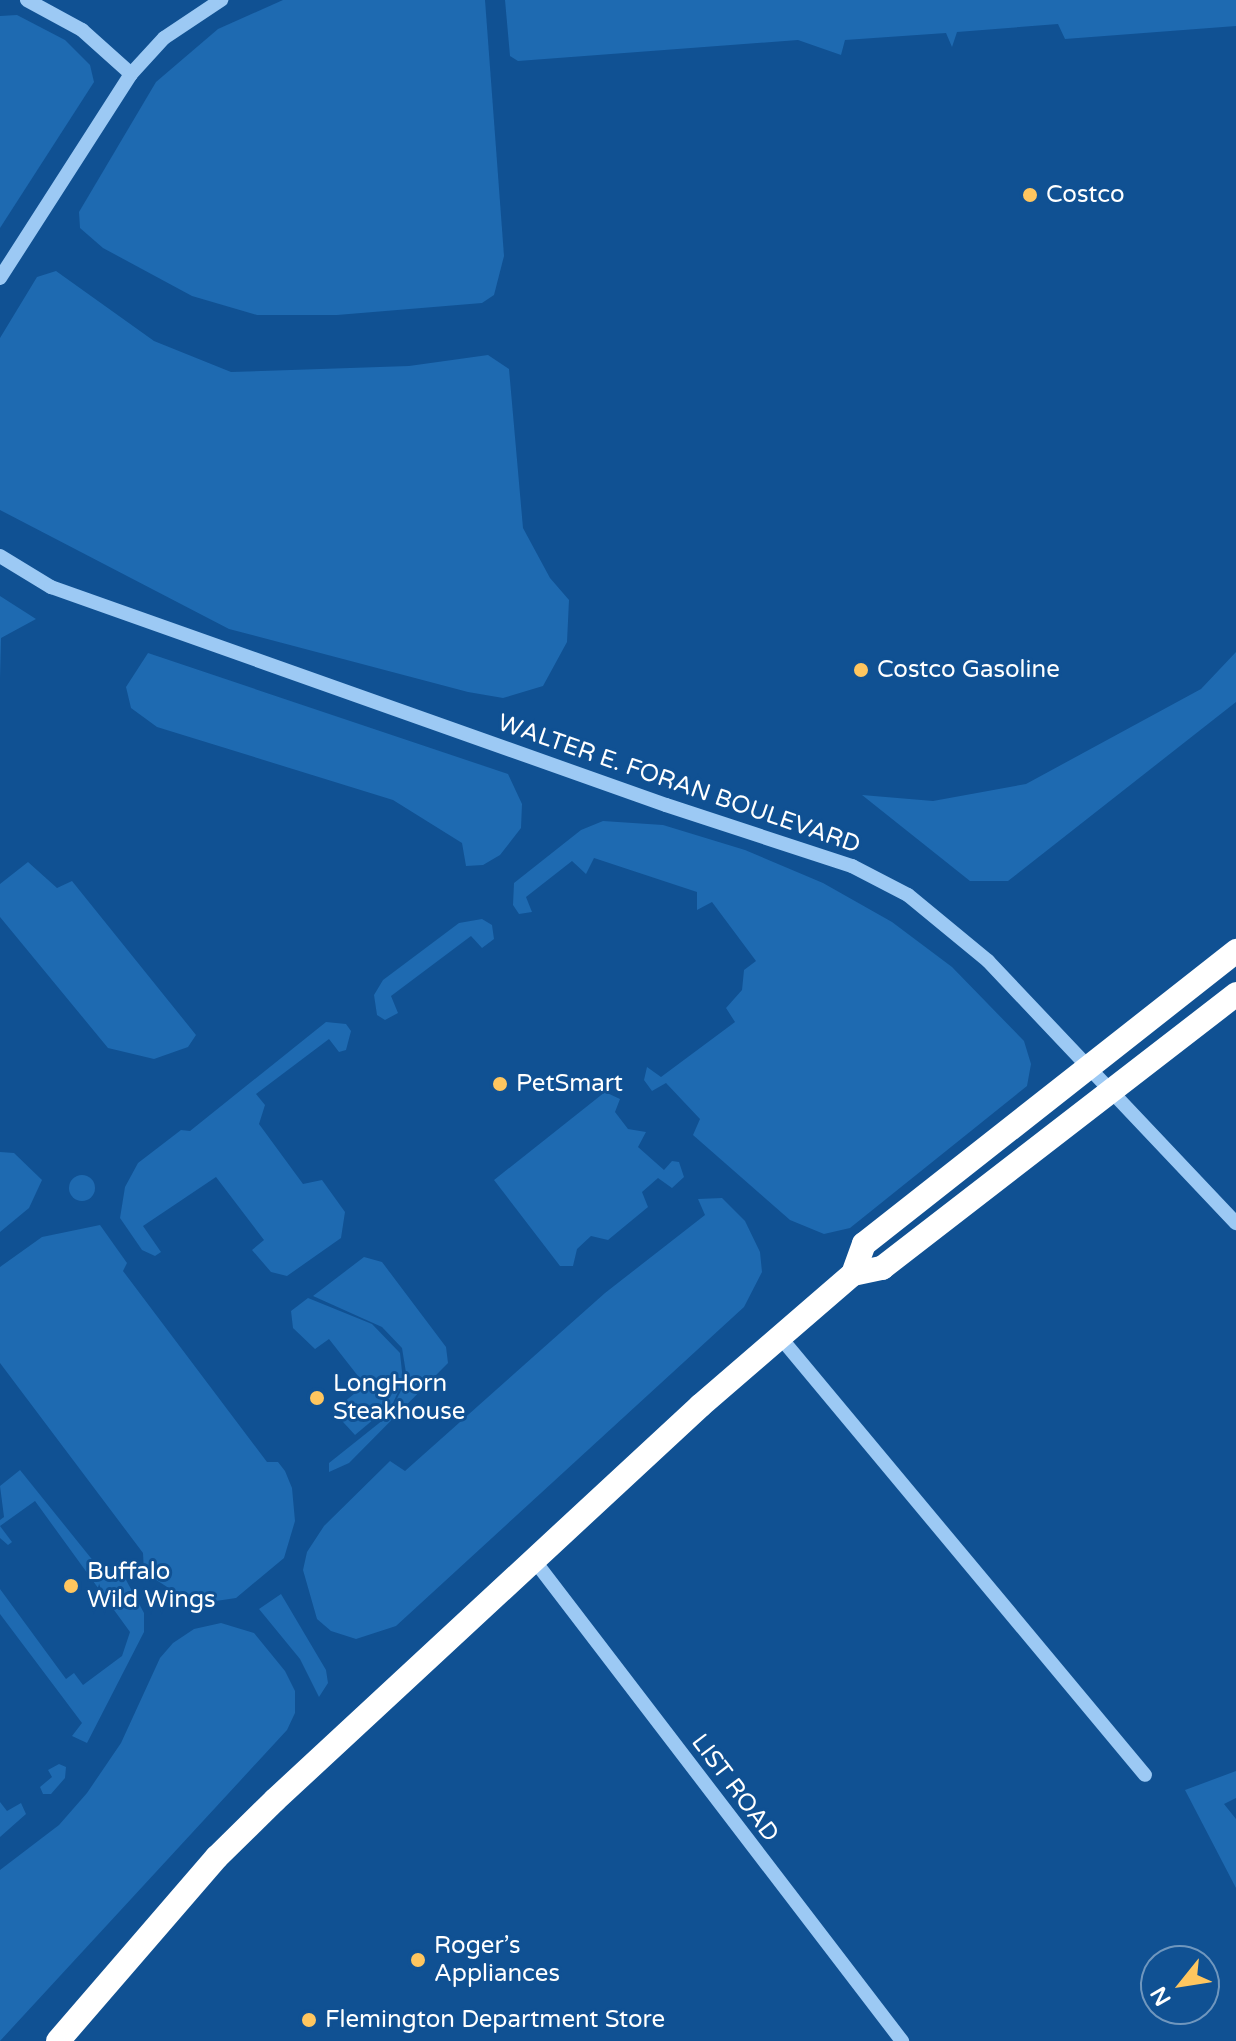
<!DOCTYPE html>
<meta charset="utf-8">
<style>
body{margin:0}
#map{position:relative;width:1236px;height:2041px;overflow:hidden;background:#105193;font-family:"Varela Round",sans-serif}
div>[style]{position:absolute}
.green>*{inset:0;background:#1e6ab1}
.round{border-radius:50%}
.minor>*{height:14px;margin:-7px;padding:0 7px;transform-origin:7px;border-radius:7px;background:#9cc9f4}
.highway>*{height:24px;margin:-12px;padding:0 12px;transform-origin:12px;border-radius:12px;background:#fff}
.dots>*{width:22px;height:22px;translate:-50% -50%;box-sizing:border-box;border:4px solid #105193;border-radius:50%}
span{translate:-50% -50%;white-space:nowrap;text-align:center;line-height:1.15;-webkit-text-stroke:6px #105193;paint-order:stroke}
.poi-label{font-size:24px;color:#fff}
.left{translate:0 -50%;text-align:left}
.street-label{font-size:24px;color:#fff}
.north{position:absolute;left:1140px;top:1945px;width:80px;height:80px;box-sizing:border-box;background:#105193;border:2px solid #7097be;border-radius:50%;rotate:240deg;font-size:22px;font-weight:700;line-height:32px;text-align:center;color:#fff}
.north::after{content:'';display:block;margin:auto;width:28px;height:36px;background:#ffc65f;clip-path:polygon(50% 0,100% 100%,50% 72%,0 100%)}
</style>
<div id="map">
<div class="green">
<div style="clip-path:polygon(283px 0,485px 0,504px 256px,494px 295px,482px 303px,337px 315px,257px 315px,192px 296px,103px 248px,80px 228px,79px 212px,156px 82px,218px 29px)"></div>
<div style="clip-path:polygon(505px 0,1236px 0,1236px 26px,1065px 39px,1058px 24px,957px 32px,952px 47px,946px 33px,845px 40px,841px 55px,798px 40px,518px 61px,510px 56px)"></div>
<div style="clip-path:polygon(17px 15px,65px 40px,90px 65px,94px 82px,0 228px,0 16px)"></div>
<div style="clip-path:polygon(56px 271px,154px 341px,231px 372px,409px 366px,488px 355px,509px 369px,523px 528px,550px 578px,569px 600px,567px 642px,543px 686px,503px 698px,468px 692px,229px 629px,0 510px,0 338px,37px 277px)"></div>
<div style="clip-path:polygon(0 596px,36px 619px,1px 638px,0 679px)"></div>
<div style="clip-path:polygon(1236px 652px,1236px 702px,1008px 881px,970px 881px,862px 795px,933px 801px,1026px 784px,1201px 689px)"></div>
<div style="clip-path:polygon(148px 653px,508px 774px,522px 804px,521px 828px,500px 855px,483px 865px,466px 866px,462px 843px,393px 800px,157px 727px,131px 708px,126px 687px)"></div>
<div style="clip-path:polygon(603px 821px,663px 825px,745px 850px,823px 883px,892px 922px,952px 967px,1024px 1041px,1031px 1064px,1027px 1086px,850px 1228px,824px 1234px,790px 1220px,693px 1135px,700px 1119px,666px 1083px,652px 1091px,644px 1080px,647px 1067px,661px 1077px,735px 1022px,726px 1008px,742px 990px,744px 970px,756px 961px,712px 902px,697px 910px,697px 892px,594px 858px,586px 874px,572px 861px,526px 897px,532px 912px,519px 914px,513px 905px,514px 883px,581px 830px)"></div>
<div style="clip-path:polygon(28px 862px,57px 888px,72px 881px,196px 1035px,188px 1047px,154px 1059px,108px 1048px,0 917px,0 884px)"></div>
<div style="clip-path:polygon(482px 919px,492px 925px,494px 939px,482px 948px,471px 936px,391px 996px,398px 1013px,385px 1020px,377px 1015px,374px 995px,383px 980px,459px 923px)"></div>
<div style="clip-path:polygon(326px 1022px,346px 1024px,351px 1031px,346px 1050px,339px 1052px,329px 1039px,256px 1094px,265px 1105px,259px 1124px,303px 1184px,322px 1180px,345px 1212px,341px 1238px,287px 1276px,271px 1272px,252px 1250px,264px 1240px,216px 1177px,143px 1226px,161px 1252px,155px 1256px,142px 1250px,120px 1218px,125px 1187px,138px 1163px,181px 1130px,190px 1131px)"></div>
<div style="clip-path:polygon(605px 1092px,620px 1099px,615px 1112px,628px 1129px,646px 1132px,638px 1147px,664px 1170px,672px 1161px,679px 1162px,684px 1177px,672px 1188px,658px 1178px,642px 1192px,648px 1207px,608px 1240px,591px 1236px,577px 1249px,573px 1266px,560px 1266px,494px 1180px)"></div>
<div style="clip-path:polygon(0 1152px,14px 1153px,42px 1180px,29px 1208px,0 1232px)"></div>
<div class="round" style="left:69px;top:1175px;width:26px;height:26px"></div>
<div style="clip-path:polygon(722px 1198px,745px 1221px,760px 1252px,762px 1272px,744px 1307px,396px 1626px,356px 1639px,331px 1631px,317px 1619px,303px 1570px,307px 1552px,324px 1526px,390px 1461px,405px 1471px,605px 1293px,705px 1215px,698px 1199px)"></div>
<div style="clip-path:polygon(100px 1225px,127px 1263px,123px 1271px,267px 1462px,278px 1462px,285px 1471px,292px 1488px,295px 1521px,284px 1558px,236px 1598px,209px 1602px,181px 1596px,144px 1572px,143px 1553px,0 1363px,0 1267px,42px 1237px)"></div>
<div style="clip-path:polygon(364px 1257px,382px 1262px,446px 1347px,448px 1363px,349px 1463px,329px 1472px,329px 1463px,388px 1416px,407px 1379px,402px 1348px,382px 1327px,313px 1296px)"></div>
<div style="clip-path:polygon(308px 1298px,372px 1324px,400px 1353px,403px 1381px,393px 1403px,355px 1435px,333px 1411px,365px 1385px,329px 1339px,315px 1349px,293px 1328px,291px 1311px)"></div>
<div style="clip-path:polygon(20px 1470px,107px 1578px,125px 1578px,144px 1613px,144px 1632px,87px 1743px,72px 1736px,82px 1723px,0 1614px,0 1589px,66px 1679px,74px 1673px,83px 1685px,122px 1656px,130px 1632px,35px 1501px,0 1526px,12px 1542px,8px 1545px,0 1538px,0 1520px,4px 1517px,0 1486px)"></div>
<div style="clip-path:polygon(281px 1594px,326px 1670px,328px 1683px,319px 1697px,300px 1659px,259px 1609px)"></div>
<div style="clip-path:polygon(221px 1623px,254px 1633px,285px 1671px,295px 1691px,295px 1713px,287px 1730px,0 2041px,0 1870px,59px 1825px,87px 1793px,121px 1743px,160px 1658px,173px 1643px,194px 1629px)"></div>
<div style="clip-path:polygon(59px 1764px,66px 1767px,65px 1778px,51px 1794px,43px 1794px,40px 1787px,52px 1777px,48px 1770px)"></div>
<div style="clip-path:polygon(1236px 1771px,1236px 1798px,1224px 1804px,1236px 1819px,1236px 1888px,1185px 1790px)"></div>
<div style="clip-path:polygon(0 1802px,7px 1811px,21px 1803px,26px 1814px,0 1837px)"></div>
</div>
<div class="minor">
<div style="left:27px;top:0;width:63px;rotate:28.6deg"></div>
<div style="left:82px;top:30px;width:66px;rotate:41.9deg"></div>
<div style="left:0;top:278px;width:242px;rotate:-57.3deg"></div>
<div style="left:131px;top:74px;width:49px;rotate:-47.5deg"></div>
<div style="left:164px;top:38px;width:69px;rotate:-33.7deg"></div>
<div style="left:0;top:556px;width:60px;rotate:31.3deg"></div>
<div style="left:51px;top:587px;width:652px;rotate:19.52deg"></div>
<div style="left:666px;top:805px;width:196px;rotate:18.2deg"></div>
<div style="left:852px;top:866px;width:63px;rotate:27.4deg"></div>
<div style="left:908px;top:895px;width:104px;rotate:39.5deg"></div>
<div style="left:988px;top:961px;width:361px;rotate:46.6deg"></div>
<div style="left:780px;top:1337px;width:570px;rotate:50.19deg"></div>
<div style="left:534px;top:1560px;width:606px;rotate:52.58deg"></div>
</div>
<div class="highway">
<div style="left:853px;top:1274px;width:30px;rotate:-12deg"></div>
<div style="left:882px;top:1268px;width:448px;rotate:-37.7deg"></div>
<div style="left:58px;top:2041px;width:243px;rotate:-49.2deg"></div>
<div style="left:217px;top:1857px;width:81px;rotate:-44.5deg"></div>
<div style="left:275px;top:1800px;width:580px;rotate:-42.83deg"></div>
<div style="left:700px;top:1406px;width:202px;rotate:-40.8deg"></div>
<div style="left:853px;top:1274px;width:32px;rotate:-70deg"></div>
<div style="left:864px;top:1244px;width:474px;rotate:-38.2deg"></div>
</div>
<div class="dots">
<div style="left:1030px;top:195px;background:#ffc65f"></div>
<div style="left:861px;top:670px;background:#ffc65f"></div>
<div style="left:500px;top:1084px;background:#ffc65f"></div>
<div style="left:317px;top:1398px;background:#ffc65f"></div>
<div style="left:71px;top:1586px;background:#ffc65f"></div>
<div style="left:418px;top:1960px;background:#ffc65f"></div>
<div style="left:309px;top:2020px;background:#ffc65f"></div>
</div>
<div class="poi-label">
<span class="left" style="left:1046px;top:195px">Costco</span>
<span class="left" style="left:877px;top:670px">Costco Gasoline</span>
<span class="left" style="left:516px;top:1084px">PetSmart</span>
<span class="left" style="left:333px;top:1398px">LongHorn<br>Steakhouse</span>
<span class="left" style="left:87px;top:1586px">Buffalo<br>Wild Wings</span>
<span class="left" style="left:434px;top:1960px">Roger’s<br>Appliances</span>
<span class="left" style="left:325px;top:2020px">Flemington Department Store</span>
</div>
<div class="street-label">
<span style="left:679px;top:784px;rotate:19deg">WALTER E. FORAN BOULEVARD</span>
<span style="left:735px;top:1788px;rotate:53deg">LIST ROAD</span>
</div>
<div class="north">N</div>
</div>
